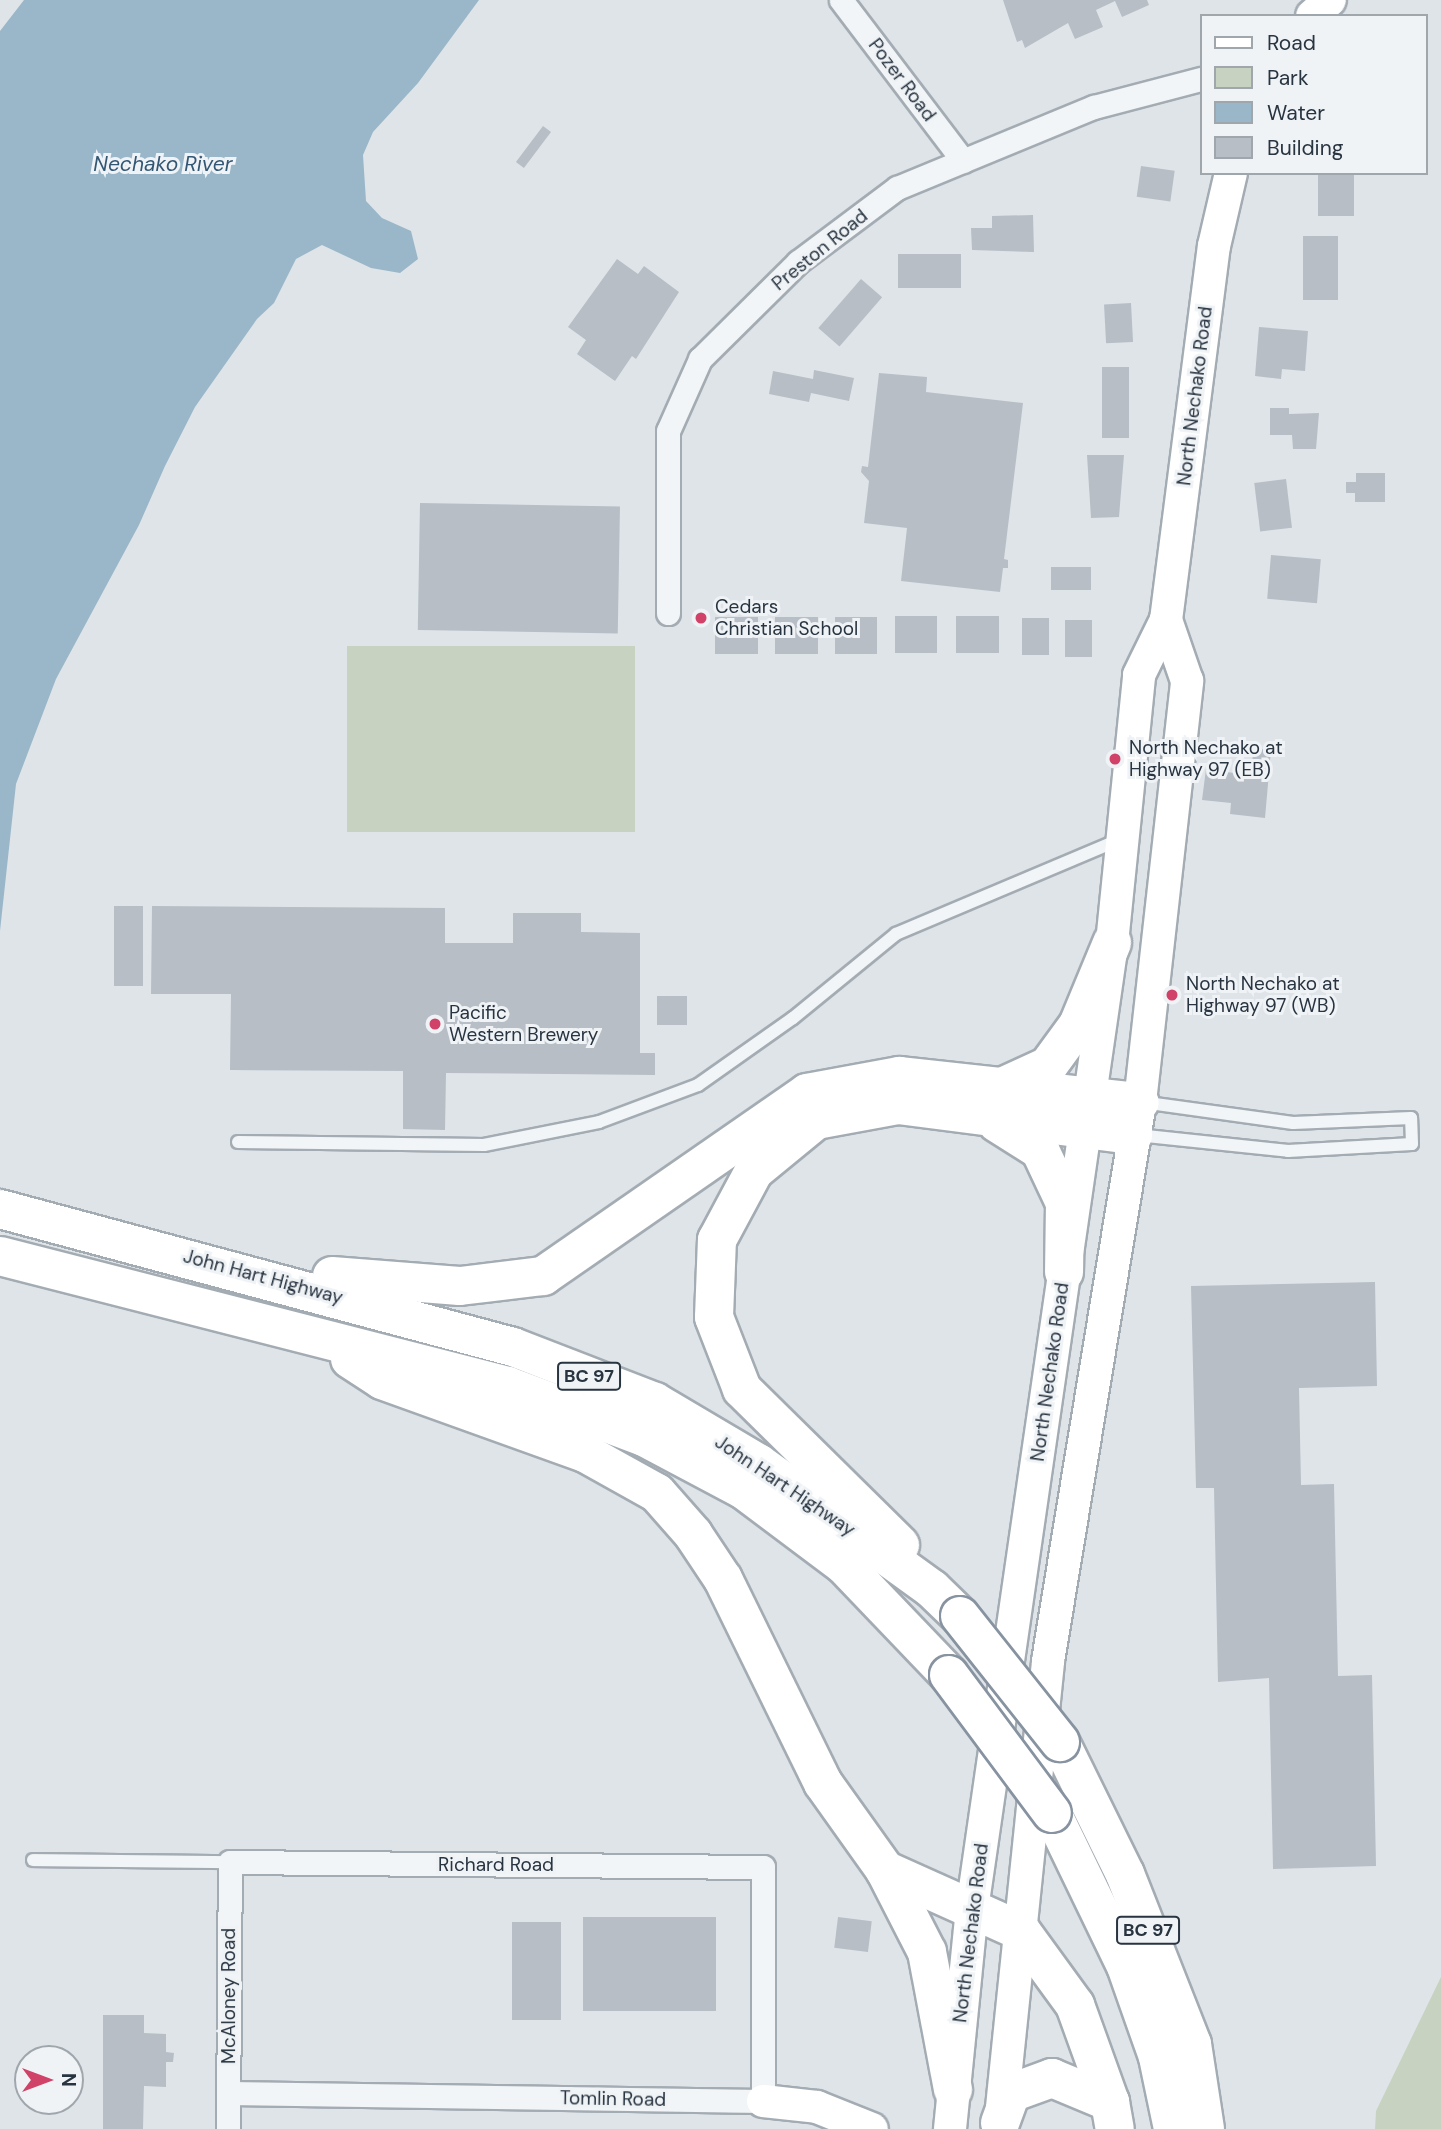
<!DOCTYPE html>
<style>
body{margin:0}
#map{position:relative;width:1441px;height:2129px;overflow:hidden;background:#dfe4e9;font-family:"DM Sans",sans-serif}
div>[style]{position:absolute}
.green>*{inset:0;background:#c7d3c0;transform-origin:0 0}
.water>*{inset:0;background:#9ab7c9}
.building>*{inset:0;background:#b7bec6;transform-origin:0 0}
.roads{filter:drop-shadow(2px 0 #a4acb3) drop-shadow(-2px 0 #a4acb3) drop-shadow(0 2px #a4acb3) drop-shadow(0 -2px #a4acb3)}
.lane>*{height:12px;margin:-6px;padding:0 6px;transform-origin:6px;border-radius:6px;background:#f2f5f7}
.street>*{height:23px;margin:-11.5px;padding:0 11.5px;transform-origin:11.5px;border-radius:11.5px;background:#f2f5f7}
.secondary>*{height:32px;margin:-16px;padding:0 16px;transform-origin:16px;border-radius:16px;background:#fff}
.highway>*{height:38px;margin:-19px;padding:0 19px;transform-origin:19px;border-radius:19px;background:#fff}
.bridges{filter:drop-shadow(2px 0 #8793a0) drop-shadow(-2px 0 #8793a0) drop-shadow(0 2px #8793a0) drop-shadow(0 -2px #8793a0)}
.highway-bridge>*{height:38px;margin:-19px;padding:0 19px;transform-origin:19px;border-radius:19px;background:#fff}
.dots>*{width:19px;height:19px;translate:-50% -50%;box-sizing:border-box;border:4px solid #eff3f6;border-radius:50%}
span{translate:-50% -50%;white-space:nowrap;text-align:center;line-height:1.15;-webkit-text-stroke:6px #eff3f6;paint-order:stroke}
.shield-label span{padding:2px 5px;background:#eff3f6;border:2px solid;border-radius:5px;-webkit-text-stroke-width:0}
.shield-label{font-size:18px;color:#283440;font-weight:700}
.street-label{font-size:19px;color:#283440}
.poi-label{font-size:19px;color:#283440}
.left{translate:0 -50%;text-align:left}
.water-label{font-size:21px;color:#325775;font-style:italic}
.legend{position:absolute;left:1200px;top:14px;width:228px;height:161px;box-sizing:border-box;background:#eff3f6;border:2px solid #9fa7ad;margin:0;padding:9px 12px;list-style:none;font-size:21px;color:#283440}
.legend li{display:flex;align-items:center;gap:14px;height:35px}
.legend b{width:35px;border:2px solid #9fa7ad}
.north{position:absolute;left:14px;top:2045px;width:70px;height:70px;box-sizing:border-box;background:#eff3f6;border:2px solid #9fa7ad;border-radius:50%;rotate:90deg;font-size:19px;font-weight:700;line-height:28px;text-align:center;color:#283440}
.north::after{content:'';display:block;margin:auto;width:24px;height:32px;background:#d04268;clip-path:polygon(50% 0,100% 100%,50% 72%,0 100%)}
</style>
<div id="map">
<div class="green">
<div style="left:635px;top:646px;width:186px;height:288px;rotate:90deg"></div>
<div style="clip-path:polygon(1441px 1977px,1441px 2129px,1375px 2129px,1376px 2111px)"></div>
</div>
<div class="water">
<div style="clip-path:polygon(24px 0,479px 0,418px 83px,373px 132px,363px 155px,366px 201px,382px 218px,411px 231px,418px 259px,400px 273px,371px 268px,322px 245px,296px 259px,274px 303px,257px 319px,195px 407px,165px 466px,139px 525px,56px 679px,16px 784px,0 931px,0 31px)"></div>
</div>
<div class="building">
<div style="clip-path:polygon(1003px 0,1147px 0,1149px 5px,1122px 17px,1115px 1px,1096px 10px,1103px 27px,1075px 39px,1068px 23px,1025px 48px,1022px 40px,1017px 42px)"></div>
<div style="left:543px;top:126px;width:10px;height:45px;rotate:37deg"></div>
<div style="left:1141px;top:166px;width:34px;height:31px;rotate:8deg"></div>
<div style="left:1318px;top:173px;width:36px;height:43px"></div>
<div style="clip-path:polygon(1033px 215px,1034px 252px,972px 250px,971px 228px,992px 228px,992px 216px)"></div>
<div style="left:1303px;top:236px;width:35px;height:64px"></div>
<div style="left:961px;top:254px;width:34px;height:63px;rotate:90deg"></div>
<div style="clip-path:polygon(617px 259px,638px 274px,644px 266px,679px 292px,636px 359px,632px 356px,615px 381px,577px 354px,586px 340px,568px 327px)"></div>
<div style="left:861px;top:279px;width:28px;height:65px;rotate:41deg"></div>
<div style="left:1131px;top:303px;width:39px;height:27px;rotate:87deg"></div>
<div style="clip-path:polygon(1259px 327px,1308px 331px,1305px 371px,1282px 369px,1281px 379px,1255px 376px)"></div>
<div style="left:1102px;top:367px;width:27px;height:71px"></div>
<div style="clip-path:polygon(814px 370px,854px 378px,849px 401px,811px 393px,809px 402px,769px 394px,773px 371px,813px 379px)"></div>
<div style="clip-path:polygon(879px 373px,927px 377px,926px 392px,1023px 403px,1004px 559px,1008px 560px,1008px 568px,1003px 568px,1000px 592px,901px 581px,907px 528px,864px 523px,869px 481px,861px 472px,862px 466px,868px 467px)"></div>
<div style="clip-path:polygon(1270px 408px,1289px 408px,1289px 414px,1319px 413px,1316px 449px,1293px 449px,1292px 435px,1270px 435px)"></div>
<div style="clip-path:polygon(1087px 455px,1124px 455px,1119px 517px,1091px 518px)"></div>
<div style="clip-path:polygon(1356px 473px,1385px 473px,1385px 502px,1355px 502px,1355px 493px,1346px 493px,1346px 482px,1356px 482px)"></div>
<div style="left:1286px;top:479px;width:49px;height:32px;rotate:83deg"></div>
<div style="left:420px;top:503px;width:200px;height:127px;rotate:1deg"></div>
<div style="left:1271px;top:555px;width:50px;height:44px;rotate:5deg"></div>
<div style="left:1051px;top:567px;width:40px;height:23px"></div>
<div style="left:895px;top:616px;width:42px;height:37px"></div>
<div style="left:956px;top:616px;width:43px;height:37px"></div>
<div style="left:715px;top:617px;width:43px;height:37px"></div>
<div style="left:775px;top:617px;width:43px;height:37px"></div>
<div style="left:835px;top:617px;width:42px;height:37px"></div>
<div style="left:1049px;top:618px;width:37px;height:27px;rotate:90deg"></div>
<div style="left:1092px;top:620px;width:37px;height:27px;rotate:90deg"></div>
<div style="clip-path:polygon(1254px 748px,1271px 750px,1265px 818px,1230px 814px,1231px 803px,1202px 800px,1206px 769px,1234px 773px,1236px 760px,1252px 762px)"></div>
<div style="left:114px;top:906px;width:29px;height:80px"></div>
<div style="clip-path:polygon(152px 906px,445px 908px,445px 943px,513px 943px,513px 913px,581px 913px,581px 932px,640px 933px,640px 1053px,655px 1053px,655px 1075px,446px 1073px,445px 1130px,403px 1129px,403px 1071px,230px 1070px,231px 994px,151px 994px)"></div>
<div style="left:657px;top:996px;width:30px;height:29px"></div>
<div style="clip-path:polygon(1375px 1282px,1377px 1386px,1299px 1388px,1301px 1485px,1334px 1484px,1338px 1676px,1372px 1675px,1376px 1866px,1273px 1869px,1269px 1678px,1218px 1682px,1214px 1488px,1196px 1488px,1191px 1286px)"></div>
<div style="left:583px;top:1917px;width:133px;height:94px"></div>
<div style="left:838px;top:1917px;width:34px;height:31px;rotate:7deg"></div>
<div style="left:512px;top:1922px;width:49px;height:98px"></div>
<div style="clip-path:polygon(103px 2015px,144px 2015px,144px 2033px,166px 2034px,166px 2052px,174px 2053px,173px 2062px,166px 2062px,166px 2087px,144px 2086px,143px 2129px,103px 2129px)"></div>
</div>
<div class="roads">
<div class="lane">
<div style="left:1137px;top:1135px;width:152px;rotate:6deg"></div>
<div style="left:1288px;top:1151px;width:124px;rotate:-3.2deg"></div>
<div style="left:1412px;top:1144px;width:26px;rotate:-92deg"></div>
<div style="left:1411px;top:1118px;width:118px;rotate:177.6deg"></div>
<div style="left:1293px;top:1123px;width:152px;rotate:-172.1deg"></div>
<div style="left:238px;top:1142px;width:246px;rotate:0.7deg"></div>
<div style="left:484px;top:1145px;width:117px;rotate:-11.3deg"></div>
<div style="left:599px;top:1122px;width:106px;rotate:-20.5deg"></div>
<div style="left:698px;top:1085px;width:116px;rotate:-35.2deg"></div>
<div style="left:793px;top:1018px;width:133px;rotate:-39.2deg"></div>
<div style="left:896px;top:934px;width:242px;rotate:-22.9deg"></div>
<div style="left:33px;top:1860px;width:197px;rotate:0.6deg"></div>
</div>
<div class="street">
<div style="left:841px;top:0;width:202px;rotate:52.8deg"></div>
<div style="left:668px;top:613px;width:182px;rotate:-90deg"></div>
<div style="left:668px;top:431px;width:79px;rotate:-66deg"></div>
<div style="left:700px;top:359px;width:138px;rotate:-44.7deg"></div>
<div style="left:798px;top:262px;width:124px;rotate:-36.8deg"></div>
<div style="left:897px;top:188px;width:213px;rotate:-22.4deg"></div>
<div style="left:1094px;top:107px;width:111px;rotate:-14.7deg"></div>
<div style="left:228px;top:2129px;width:267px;rotate:-89.6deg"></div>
<div style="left:230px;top:1862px;width:533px;rotate:0.54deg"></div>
<div style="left:763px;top:1867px;width:234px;rotate:90deg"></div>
<div style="left:763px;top:2101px;width:534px;rotate:-179.14deg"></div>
</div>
<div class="secondary">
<div style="left:1312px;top:16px;width:24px;rotate:-42deg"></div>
<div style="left:763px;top:2101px;width:54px;rotate:6.3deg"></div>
<div style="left:817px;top:2107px;width:59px;rotate:21.8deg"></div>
<div style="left:1001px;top:2117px;width:458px;rotate:-84.1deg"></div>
<div style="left:1048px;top:1661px;width:567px;rotate:-80.65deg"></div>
<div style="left:1140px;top:1102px;width:424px;rotate:-83.6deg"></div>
<div style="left:1187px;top:681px;width:65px;rotate:-109deg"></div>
<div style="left:950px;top:2129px;width:221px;rotate:-84.3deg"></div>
<div style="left:972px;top:1909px;width:976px;rotate:-81.75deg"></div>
<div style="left:1112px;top:943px;width:269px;rotate:-84.2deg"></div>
<div style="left:1139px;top:675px;width:61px;rotate:-63.9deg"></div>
<div style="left:1166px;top:620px;width:377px;rotate:-82.7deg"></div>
<div style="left:1214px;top:246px;width:75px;rotate:-76.9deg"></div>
</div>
<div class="highway">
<div style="left:1002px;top:1087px;width:51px;rotate:-24.5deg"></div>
<div style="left:1048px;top:1066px;width:51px;rotate:-53.8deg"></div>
<div style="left:1078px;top:1025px;width:89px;rotate:-67.5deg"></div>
<div style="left:997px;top:1123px;width:51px;rotate:32.1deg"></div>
<div style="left:1040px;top:1150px;width:59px;rotate:64.7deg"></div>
<div style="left:1065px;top:1203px;width:69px;rotate:90.8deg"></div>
<div style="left:0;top:1209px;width:531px;rotate:15.06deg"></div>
<div style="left:513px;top:1347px;width:152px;rotate:21.2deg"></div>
<div style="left:655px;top:1402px;width:120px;rotate:30.6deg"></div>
<div style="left:758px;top:1463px;width:215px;rotate:35.9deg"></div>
<div style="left:932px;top:1589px;width:39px;rotate:44deg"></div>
<div style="left:0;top:1256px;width:524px;rotate:14.35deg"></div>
<div style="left:508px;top:1386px;width:145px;rotate:20.6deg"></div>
<div style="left:644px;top:1437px;width:113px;rotate:27.9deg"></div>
<div style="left:744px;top:1490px;width:125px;rotate:36.9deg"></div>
<div style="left:844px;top:1565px;width:152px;rotate:46.3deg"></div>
<div style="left:332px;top:1276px;width:128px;rotate:4.5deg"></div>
<div style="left:460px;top:1286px;width:84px;rotate:-6.9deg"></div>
<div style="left:543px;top:1276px;width:321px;rotate:-34.7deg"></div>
<div style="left:807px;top:1093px;width:94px;rotate:-10.5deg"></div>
<div style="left:899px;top:1076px;width:242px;rotate:6.2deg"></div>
<div style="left:350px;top:1359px;width:38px;rotate:33deg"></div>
<div style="left:382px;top:1380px;width:216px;rotate:19.8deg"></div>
<div style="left:585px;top:1453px;width:82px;rotate:29.1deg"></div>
<div style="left:657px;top:1493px;width:55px;rotate:48.7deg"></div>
<div style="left:693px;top:1534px;width:54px;rotate:56.3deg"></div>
<div style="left:723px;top:1579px;width:227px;rotate:63.9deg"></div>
<div style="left:823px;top:1783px;width:107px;rotate:54.5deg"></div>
<div style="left:885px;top:1870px;width:92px;rotate:62.9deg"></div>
<div style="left:927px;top:1952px;width:140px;rotate:79.3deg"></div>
<div style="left:900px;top:1545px;width:222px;rotate:-135.4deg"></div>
<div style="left:742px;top:1389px;width:77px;rotate:-111.3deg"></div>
<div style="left:714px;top:1317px;width:77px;rotate:-87.8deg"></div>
<div style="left:717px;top:1240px;width:78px;rotate:-61.8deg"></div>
<div style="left:754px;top:1171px;width:80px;rotate:-39.4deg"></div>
<div style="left:816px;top:1120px;width:83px;rotate:-10.4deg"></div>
<div style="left:898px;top:1105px;width:237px;rotate:7.3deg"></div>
<div style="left:1060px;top:1742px;width:147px;rotate:63.8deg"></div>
<div style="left:1125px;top:1874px;width:183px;rotate:68.5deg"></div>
<div style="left:1192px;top:2044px;width:86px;rotate:81.3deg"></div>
<div style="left:1052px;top:1813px;width:170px;rotate:64.2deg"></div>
<div style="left:1126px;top:1966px;width:96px;rotate:70.6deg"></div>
<div style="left:1158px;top:2057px;width:74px;rotate:78.2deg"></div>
<div style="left:885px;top:1870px;width:149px;rotate:24.2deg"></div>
<div style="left:1021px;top:1931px;width:92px;rotate:53.9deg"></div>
<div style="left:1075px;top:2005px;width:103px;rotate:70.2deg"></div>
<div style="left:1110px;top:2102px;width:27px;rotate:80deg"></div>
<div style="left:1000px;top:2123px;width:32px;rotate:-70deg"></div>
<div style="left:1011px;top:2093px;width:44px;rotate:-20.1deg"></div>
<div style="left:1052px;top:2078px;width:63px;rotate:22.5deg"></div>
</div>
</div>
<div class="bridges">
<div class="highway-bridge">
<div style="left:960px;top:1616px;width:161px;rotate:51.6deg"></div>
<div style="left:949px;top:1675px;width:172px;rotate:53.3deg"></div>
</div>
</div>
<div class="dots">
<div style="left:701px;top:618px;background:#d04268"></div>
<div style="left:1115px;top:759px;background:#d04268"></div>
<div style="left:1172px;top:995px;background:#d04268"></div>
<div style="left:435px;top:1024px;background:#d04268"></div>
</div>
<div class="shield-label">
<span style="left:589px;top:1376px">BC 97</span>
<span style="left:1148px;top:1930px">BC 97</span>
</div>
<div class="street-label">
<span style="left:902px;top:80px;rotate:53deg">Pozer Road</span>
<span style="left:820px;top:250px;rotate:-39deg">Preston Road</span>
<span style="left:1195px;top:396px;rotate:-83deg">North Nechako Road</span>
<span style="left:263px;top:1277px;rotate:15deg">John Hart Highway</span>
<span style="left:1050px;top:1372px;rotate:-82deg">North Nechako Road</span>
<span style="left:785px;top:1486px;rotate:34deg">John Hart Highway</span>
<span style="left:496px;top:1865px">Richard Road</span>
<span style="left:971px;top:1933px;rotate:-83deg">North Nechako Road</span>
<span style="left:229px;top:1996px;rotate:-90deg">McAloney Road</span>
<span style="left:613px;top:2099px;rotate:1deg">Tomlin Road</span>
</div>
<div class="poi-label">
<span class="left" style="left:715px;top:618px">Cedars<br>Christian School</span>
<span class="left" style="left:1129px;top:759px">North Nechako at<br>Highway 97 (EB)</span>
<span class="left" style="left:1186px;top:995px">North Nechako at<br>Highway 97 (WB)</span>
<span class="left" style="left:449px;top:1024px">Pacific<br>Western Brewery</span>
</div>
<div class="water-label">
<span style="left:163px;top:164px">Nechako River</span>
</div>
<ul class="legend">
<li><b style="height:9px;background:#fff"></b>Road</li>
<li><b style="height:19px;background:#c7d3c0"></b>Park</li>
<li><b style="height:19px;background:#9ab7c9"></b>Water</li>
<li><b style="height:19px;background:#b7bec6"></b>Building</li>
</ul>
<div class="north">N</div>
</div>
